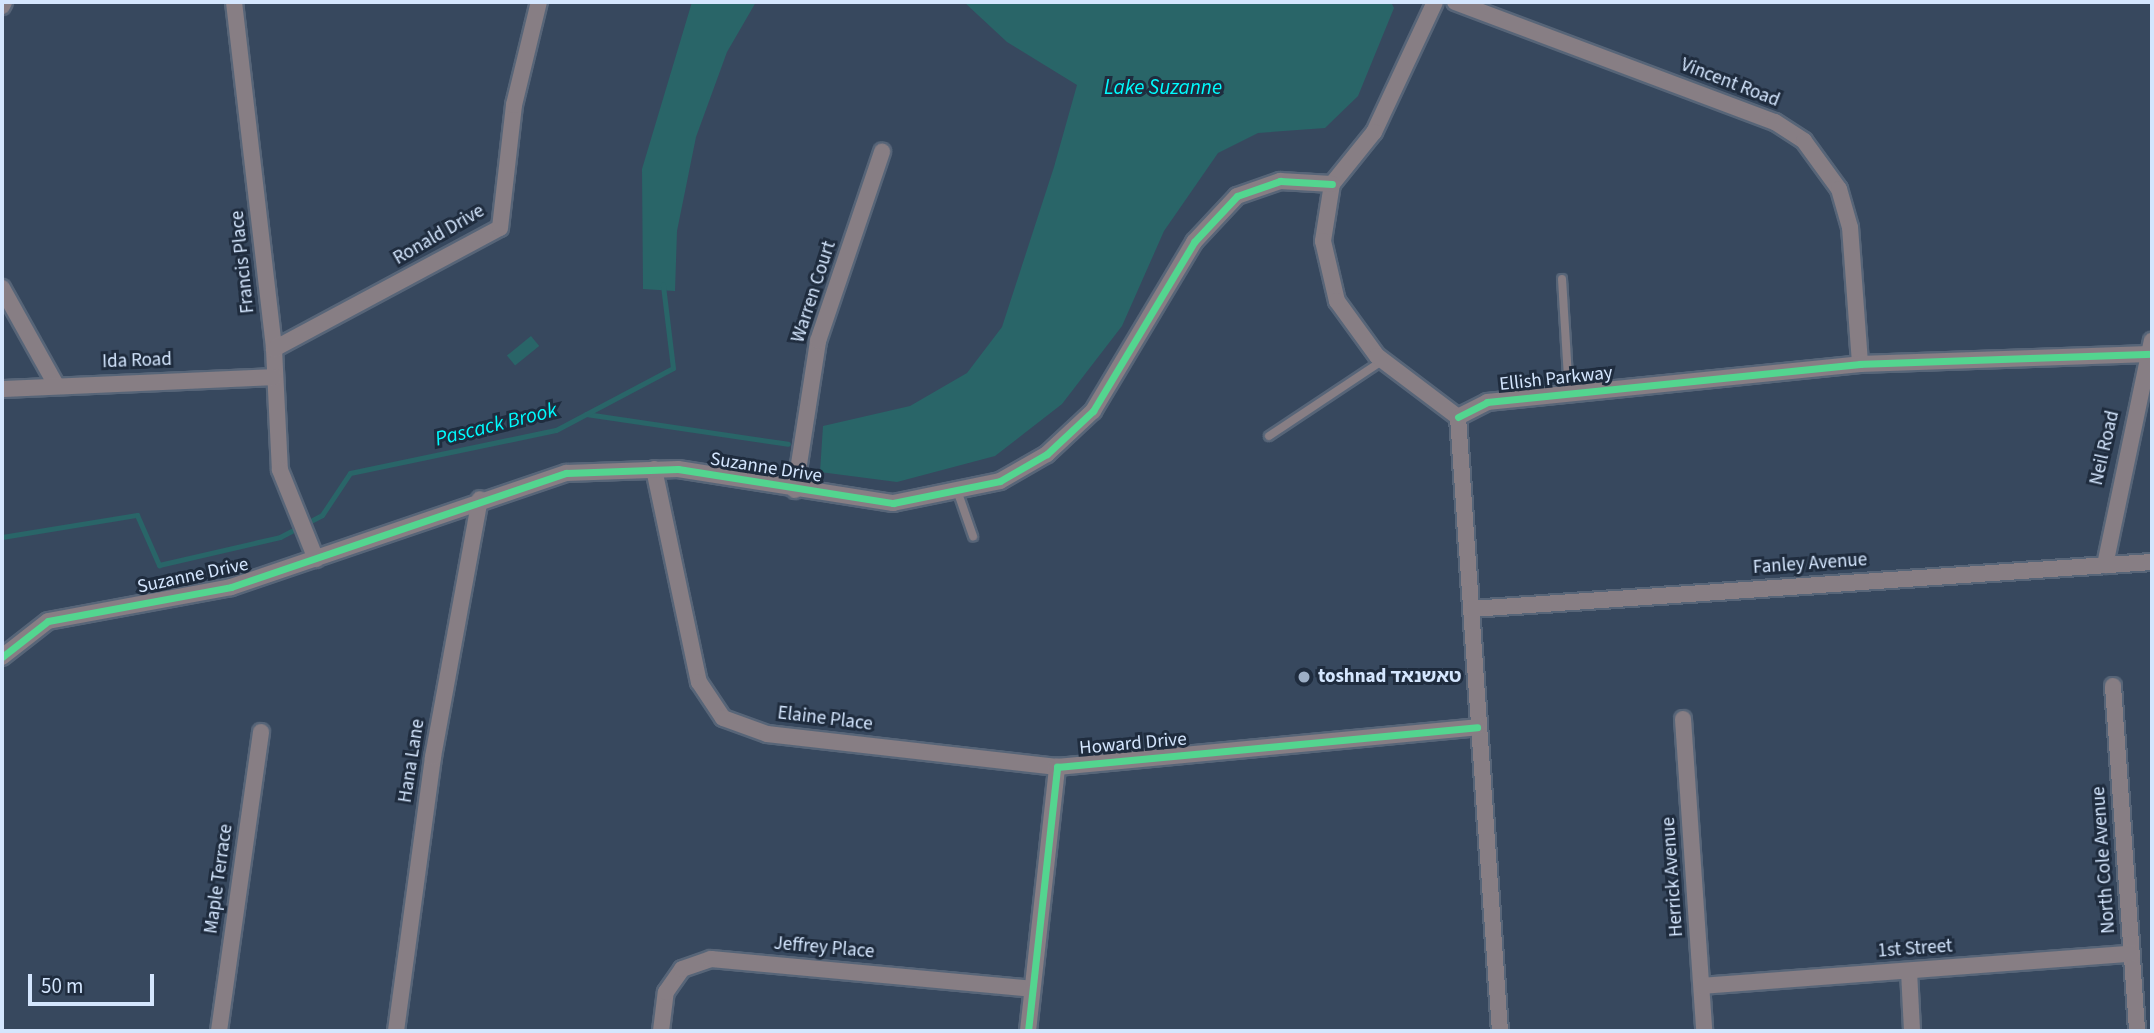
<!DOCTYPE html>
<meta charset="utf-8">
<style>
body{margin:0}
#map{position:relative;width:2154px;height:1033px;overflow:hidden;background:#37485e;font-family:"Source Sans 3","Noto Sans Hebrew",sans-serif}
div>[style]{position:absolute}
.water>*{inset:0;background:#296568;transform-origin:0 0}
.stream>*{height:5px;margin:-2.5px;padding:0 2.5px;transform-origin:2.5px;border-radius:2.5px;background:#296568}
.roads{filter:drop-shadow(2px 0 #576578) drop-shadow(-2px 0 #576578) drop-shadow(0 2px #576578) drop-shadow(0 -2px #576578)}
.lane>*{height:8px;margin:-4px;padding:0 4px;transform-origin:4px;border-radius:4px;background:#877e84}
.street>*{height:16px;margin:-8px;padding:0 8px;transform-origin:8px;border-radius:8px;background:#877e84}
.cycleway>*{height:7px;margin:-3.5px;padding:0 3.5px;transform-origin:3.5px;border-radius:3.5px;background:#53d58f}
.dots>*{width:19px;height:19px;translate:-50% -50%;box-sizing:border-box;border:4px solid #1f2c3e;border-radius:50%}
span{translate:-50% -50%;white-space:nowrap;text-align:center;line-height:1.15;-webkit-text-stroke:6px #1f2c3e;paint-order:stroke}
.street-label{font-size:19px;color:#d4e6fe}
.poi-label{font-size:19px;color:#d4e6fe;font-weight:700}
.left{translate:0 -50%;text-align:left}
.water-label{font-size:21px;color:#00fbfe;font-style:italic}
.frame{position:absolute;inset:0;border:4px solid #d4e6fe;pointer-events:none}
.scale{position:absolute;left:28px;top:974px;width:126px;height:32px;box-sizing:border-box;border:4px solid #d4e6fe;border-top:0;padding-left:9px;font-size:21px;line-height:24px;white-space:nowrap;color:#d4e6fe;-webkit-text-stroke:5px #1f2c3e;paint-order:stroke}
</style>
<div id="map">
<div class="water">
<div style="clip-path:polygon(692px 2px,756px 2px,727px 52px,696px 137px,677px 231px,675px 291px,643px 289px,642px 169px)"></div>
<div style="clip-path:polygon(964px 2px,1391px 2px,1394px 8px,1358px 96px,1325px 128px,1258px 133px,1218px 153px,1164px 231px,1122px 326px,1062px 404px,995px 456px,897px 482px,820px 472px,823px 426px,910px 406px,967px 373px,1002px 327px,1054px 167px,1077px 85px,1007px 42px)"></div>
<div style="left:531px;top:336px;width:13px;height:31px;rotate:51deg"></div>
</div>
<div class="stream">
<div style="left:586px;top:414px;width:204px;rotate:8.4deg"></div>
<div style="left:2px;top:537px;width:137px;rotate:-9.3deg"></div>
<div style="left:137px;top:515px;width:55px;rotate:66.3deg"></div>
<div style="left:159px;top:565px;width:124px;rotate:-13deg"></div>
<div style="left:280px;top:537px;width:47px;rotate:-27.6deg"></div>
<div style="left:322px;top:515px;width:50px;rotate:-56.3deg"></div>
<div style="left:350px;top:473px;width:210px;rotate:-11.8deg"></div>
<div style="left:556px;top:430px;width:132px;rotate:-27.9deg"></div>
<div style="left:673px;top:368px;width:84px;rotate:-96.9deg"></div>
</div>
<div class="roads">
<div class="lane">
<div style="left:1562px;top:279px;width:114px;rotate:86.5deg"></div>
<div style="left:1269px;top:436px;width:136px;rotate:-33.6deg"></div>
<div style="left:958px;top:493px;width:46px;rotate:70.8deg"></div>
</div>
<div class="street">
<div style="left:234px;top:2px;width:349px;rotate:83.4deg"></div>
<div style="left:274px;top:349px;width:121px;rotate:87.2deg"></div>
<div style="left:280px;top:470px;width:96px;rotate:68deg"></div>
<div style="left:1435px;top:2px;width:144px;rotate:115.1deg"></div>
<div style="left:1374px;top:132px;width:67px;rotate:128.9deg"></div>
<div style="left:1332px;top:184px;width:58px;rotate:99deg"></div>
<div style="left:1323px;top:241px;width:62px;rotate:76.9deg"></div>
<div style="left:1337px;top:301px;width:68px;rotate:54deg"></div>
<div style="left:1377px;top:356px;width:101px;rotate:37deg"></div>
<div style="left:1455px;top:2px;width:342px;rotate:20.6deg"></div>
<div style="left:1775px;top:122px;width:35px;rotate:33deg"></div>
<div style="left:1804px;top:141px;width:59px;rotate:53.9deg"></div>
<div style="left:1839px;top:189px;width:40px;rotate:74deg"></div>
<div style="left:1850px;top:227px;width:137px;rotate:85.8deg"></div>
<div style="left:2px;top:6px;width:4px;rotate:-63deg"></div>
<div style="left:2px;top:288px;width:111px;rotate:60.9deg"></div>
<div style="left:274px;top:349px;width:256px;rotate:-28.2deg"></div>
<div style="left:500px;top:228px;width:124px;rotate:-83.5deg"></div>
<div style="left:514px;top:105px;width:106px;rotate:-76.4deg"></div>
<div style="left:2px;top:389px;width:272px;rotate:-2.5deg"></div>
<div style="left:1458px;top:417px;width:33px;rotate:-27deg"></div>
<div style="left:1487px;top:402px;width:375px;rotate:-5.8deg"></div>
<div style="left:1860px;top:364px;width:289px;rotate:-2deg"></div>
<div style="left:1458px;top:417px;width:615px;rotate:86.09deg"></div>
<div style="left:654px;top:469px;width:218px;rotate:78.1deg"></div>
<div style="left:699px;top:682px;width:43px;rotate:56.3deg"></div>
<div style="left:723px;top:718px;width:47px;rotate:20deg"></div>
<div style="left:767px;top:734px;width:292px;rotate:6.5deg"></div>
<div style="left:795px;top:490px;width:151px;rotate:-81.2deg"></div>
<div style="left:818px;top:341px;width:200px;rotate:-71.3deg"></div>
<div style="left:2105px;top:565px;width:229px;rotate:-78.2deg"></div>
<div style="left:1471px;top:609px;width:683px;rotate:-3.95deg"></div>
<div style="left:2px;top:657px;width:58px;rotate:-38deg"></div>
<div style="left:48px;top:621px;width:186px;rotate:-10.5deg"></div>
<div style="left:231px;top:587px;width:354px;rotate:-18.8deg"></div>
<div style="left:566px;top:473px;width:112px;rotate:-2deg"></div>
<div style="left:678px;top:469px;width:218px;rotate:9deg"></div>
<div style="left:893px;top:503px;width:109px;rotate:-11.6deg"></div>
<div style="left:1000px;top:481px;width:54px;rotate:-29.9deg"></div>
<div style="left:1047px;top:454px;width:63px;rotate:-43.1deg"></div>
<div style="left:1093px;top:411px;width:197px;rotate:-59.1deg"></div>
<div style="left:1194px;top:242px;width:63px;rotate:-46.9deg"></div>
<div style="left:1237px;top:196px;width:46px;rotate:-19.2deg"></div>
<div style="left:1280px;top:181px;width:52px;rotate:3.3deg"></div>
<div style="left:2113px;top:686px;width:346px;rotate:86deg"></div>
<div style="left:1683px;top:719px;width:313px;rotate:86.1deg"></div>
<div style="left:1909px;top:971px;width:60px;rotate:87.1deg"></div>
<div style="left:1702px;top:986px;width:431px;rotate:-4.3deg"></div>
<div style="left:219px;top:1031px;width:302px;rotate:-82deg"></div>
<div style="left:396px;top:1031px;width:276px;rotate:-82.3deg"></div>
<div style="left:433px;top:757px;width:262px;rotate:-79.7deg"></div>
<div style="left:661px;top:1031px;width:39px;rotate:-83deg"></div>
<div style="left:666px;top:992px;width:28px;rotate:-55deg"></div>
<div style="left:682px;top:969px;width:31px;rotate:-19deg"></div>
<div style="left:711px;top:959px;width:322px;rotate:5.3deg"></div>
<div style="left:1028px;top:1031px;width:266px;rotate:-83.7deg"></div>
<div style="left:1057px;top:767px;width:422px;rotate:-5.4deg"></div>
</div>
</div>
<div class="cycleway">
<div style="left:1458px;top:417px;width:33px;rotate:-27deg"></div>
<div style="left:1487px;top:402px;width:375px;rotate:-5.8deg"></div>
<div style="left:1860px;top:364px;width:289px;rotate:-2deg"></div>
<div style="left:2px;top:657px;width:58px;rotate:-38deg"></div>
<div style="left:48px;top:621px;width:186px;rotate:-10.5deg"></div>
<div style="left:231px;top:587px;width:354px;rotate:-18.8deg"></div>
<div style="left:566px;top:473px;width:112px;rotate:-2deg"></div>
<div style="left:678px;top:469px;width:218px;rotate:9deg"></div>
<div style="left:893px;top:503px;width:109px;rotate:-11.6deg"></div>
<div style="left:1000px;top:481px;width:54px;rotate:-29.9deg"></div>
<div style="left:1047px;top:454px;width:63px;rotate:-43.1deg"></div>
<div style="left:1093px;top:411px;width:197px;rotate:-59.1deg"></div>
<div style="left:1194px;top:242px;width:63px;rotate:-46.9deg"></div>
<div style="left:1237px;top:196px;width:46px;rotate:-19.2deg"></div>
<div style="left:1280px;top:181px;width:52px;rotate:3.3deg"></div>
<div style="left:1028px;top:1031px;width:266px;rotate:-83.7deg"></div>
<div style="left:1057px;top:767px;width:422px;rotate:-5.4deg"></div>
</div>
<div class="dots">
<div style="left:1304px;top:677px;background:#9dafc6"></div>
</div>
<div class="street-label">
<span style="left:1730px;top:83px;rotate:21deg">Vincent Road</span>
<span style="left:439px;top:235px;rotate:-30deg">Ronald Drive</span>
<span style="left:243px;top:262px;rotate:-96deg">Francis Place</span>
<span style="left:814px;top:292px;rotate:-72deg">Warren Court</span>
<span style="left:137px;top:361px;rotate:-2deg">Ida Road</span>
<span style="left:1556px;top:379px;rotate:-6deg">Ellish Parkway</span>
<span style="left:2105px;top:448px;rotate:-77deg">Neil Road</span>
<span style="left:766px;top:468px;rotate:9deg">Suzanne Drive</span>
<span style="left:1810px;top:564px;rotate:-4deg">Fanley Avenue</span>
<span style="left:193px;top:576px;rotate:-12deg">Suzanne Drive</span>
<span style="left:825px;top:719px;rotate:7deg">Elaine Place</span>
<span style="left:1133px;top:744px;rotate:-5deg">Howard Drive</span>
<span style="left:412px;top:761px;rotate:-81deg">Hana Lane</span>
<span style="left:2104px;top:860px;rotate:-94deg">North Cole Avenue</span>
<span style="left:1673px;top:877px;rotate:-94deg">Herrick Avenue</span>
<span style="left:219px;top:879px;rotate:-82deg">Maple Terrace</span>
<span style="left:824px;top:948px;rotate:5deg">Jeffrey Place</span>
<span style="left:1915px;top:949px;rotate:-4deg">1st Street</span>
</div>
<div class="poi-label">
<span class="left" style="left:1318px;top:677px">toshnad טאשנאד</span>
</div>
<div class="water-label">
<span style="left:1163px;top:87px">Lake Suzanne</span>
<span style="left:496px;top:424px;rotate:-14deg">Pascack Brook</span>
</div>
<div class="frame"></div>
<div class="scale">50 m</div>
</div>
